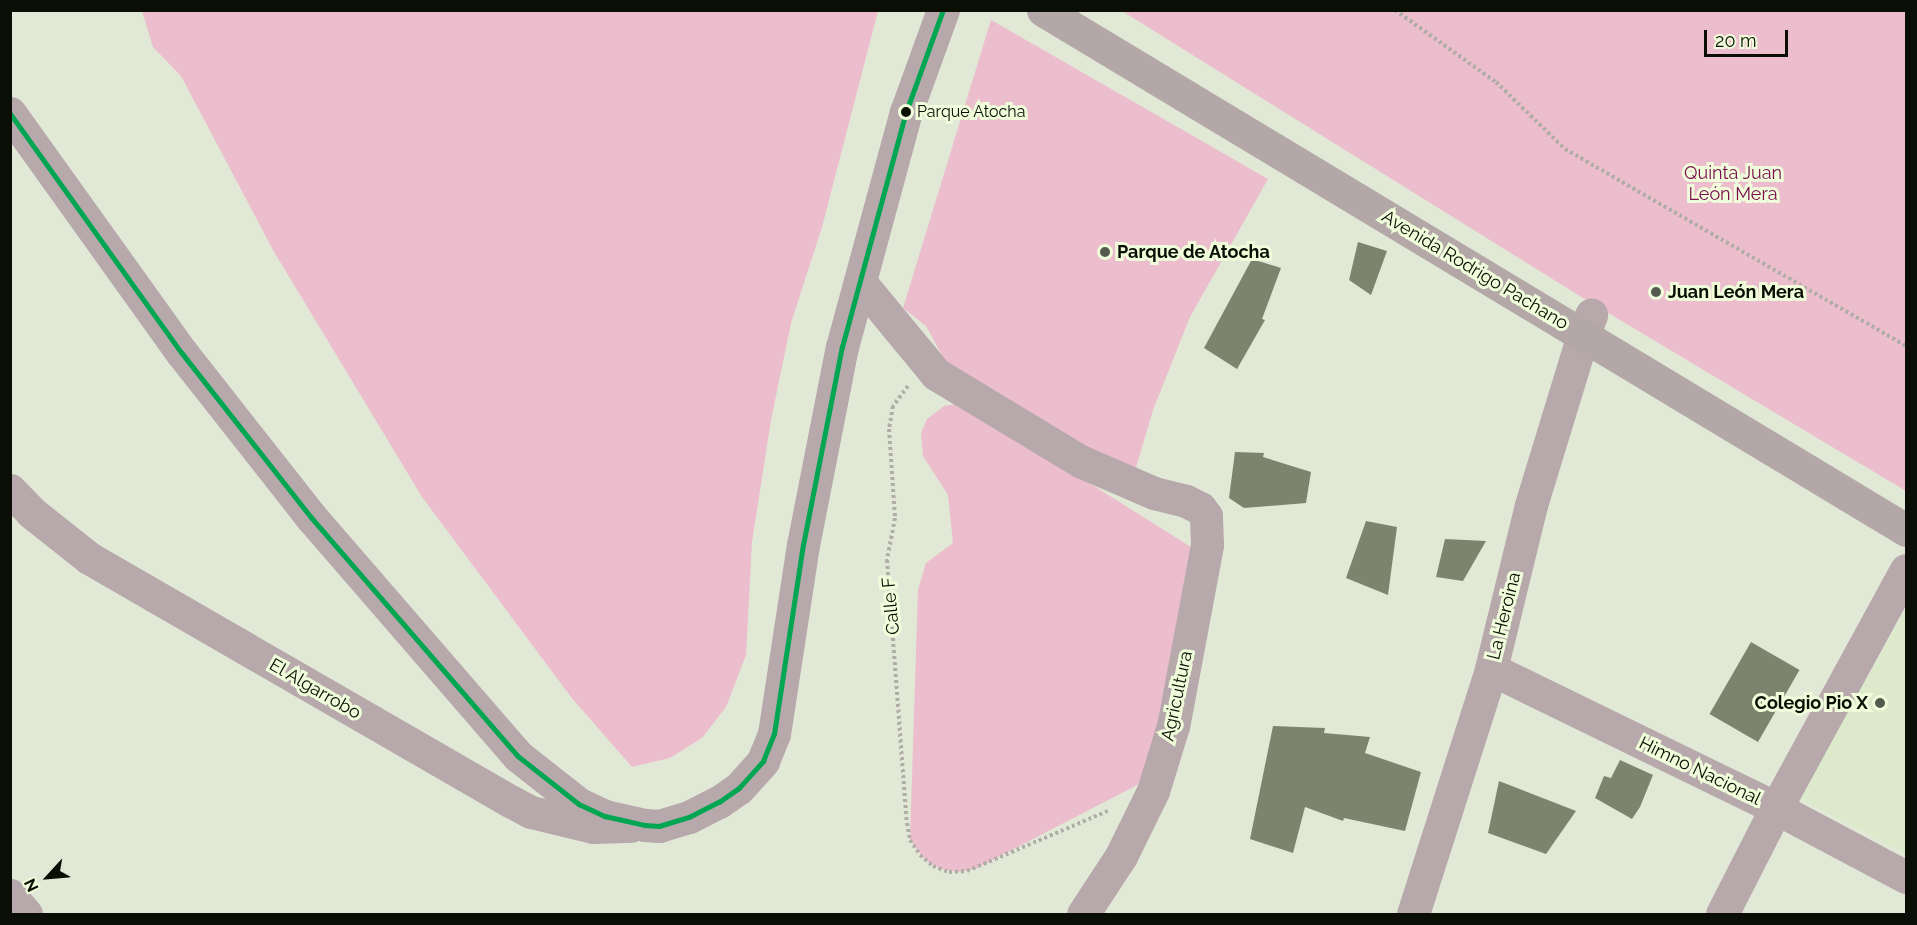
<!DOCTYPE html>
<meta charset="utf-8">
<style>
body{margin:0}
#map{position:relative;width:1917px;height:925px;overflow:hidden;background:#e1e8d6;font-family:Raleway,sans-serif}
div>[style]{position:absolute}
.built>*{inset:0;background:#dce9ca}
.green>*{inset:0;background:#ecbdcc}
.building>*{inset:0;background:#7d846e;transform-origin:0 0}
.path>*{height:4px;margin-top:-2px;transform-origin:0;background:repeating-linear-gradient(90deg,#b0aca6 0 3px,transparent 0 6px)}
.minor>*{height:33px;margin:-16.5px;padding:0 16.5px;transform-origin:16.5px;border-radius:16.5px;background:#b6a8ab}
.tertiary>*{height:33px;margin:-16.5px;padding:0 16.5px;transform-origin:16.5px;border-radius:16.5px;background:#b6a8ab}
.primary>*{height:33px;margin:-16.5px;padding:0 16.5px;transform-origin:16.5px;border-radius:16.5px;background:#b3a8a7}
.bus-1>*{height:4.5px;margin:-2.25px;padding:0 2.25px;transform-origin:2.25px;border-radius:2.25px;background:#00a651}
.dots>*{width:16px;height:16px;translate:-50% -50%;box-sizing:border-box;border:3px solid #effddb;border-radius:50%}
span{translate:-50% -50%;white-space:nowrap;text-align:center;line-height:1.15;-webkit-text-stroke:6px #effddb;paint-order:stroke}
.bus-label{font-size:16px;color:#0a0e04}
.left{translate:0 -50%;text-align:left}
.park-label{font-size:18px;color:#7b0d4f}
.poi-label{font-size:18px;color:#0a0e04;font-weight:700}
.right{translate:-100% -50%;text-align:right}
.street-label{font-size:18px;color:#0a0e04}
.frame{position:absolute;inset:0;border:12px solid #0a0e04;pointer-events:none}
.north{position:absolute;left:18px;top:847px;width:60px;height:60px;-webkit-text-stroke:4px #effddb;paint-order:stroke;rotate:244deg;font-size:16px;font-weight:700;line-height:24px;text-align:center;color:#0a0e04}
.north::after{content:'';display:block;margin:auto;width:21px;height:27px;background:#0a0e04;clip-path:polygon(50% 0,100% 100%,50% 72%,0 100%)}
.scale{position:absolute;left:1704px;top:30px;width:84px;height:27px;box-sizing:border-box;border:3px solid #0a0e04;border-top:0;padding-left:8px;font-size:18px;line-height:21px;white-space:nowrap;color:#0a0e04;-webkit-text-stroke:4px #effddb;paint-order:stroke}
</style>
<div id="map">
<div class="built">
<div style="clip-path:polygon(1906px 610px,1906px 854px,1799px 797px)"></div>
</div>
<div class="green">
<div style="clip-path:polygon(142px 11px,878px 11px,822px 227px,791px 323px,771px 420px,752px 542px,746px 655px,726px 707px,702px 738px,670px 758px,632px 767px,571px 697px,422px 497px,273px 250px,181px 76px,153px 47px)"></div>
<div style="clip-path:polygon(1122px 11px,1906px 11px,1906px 491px,1575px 293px)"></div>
<div style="clip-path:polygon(991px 20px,1268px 179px,1190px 317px,1153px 410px,1132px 481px,950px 370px,926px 326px,903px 308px)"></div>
<div style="clip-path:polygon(962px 403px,1191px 547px,1147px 780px,975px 869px,958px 872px,941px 869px,926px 861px,910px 840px,918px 590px,926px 563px,953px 543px,948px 495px,923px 456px,921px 433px,927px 419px,944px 406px)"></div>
</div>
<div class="building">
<div style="clip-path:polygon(1358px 242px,1387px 251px,1371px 295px,1349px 280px)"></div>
<div style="clip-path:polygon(1252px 259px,1281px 268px,1262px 319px,1265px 320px,1237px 369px,1204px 348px)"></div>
<div style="clip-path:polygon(1235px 452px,1264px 453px,1263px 457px,1311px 472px,1306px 503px,1244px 508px,1229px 498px)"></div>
<div style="clip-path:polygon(1366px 521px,1397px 527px,1388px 595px,1346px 578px)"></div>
<div style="clip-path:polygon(1445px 539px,1486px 541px,1463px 581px,1436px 577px)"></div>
<div style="left:1751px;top:642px;width:56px;height:83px;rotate:30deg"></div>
<div style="clip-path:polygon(1273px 726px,1325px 728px,1324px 733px,1370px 737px,1365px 753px,1421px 772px,1405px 831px,1344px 818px,1343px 821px,1305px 807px,1293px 853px,1250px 839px)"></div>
<div style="clip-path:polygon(1620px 760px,1653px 775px,1640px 807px,1632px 819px,1595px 798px,1604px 776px,1611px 778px)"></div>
<div style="clip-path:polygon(1499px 781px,1576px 811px,1546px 854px,1488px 833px)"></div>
</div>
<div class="path">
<div style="left:1395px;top:10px;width:124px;rotate:35.5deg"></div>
<div style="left:1496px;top:82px;width:96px;rotate:44.2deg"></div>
<div style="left:1565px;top:149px;width:394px;rotate:30deg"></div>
<div style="left:908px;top:386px;width:25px;rotate:127deg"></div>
<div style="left:893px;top:406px;width:23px;rotate:100deg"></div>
<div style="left:889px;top:429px;width:89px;rotate:86.1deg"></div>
<div style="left:895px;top:518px;width:43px;rotate:100.8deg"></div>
<div style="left:887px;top:560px;width:264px;rotate:85.7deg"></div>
<div style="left:907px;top:823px;width:17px;rotate:80deg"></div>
<div style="left:910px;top:840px;width:18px;rotate:56deg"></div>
<div style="left:920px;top:855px;width:17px;rotate:40deg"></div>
<div style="left:933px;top:866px;width:17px;rotate:21deg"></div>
<div style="left:949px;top:872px;width:18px;rotate:-3deg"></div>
<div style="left:967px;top:871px;width:153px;rotate:-23.1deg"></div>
</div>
<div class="minor">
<div style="left:860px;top:282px;width:119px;rotate:50.4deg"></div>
<div style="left:936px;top:374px;width:168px;rotate:31.1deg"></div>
<div style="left:1080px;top:461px;width:81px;rotate:23.4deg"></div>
<div style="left:1154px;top:493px;width:33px;rotate:14deg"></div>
<div style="left:1186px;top:501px;width:16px;rotate:27deg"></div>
<div style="left:1200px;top:508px;width:10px;rotate:53deg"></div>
<div style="left:1206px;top:516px;width:29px;rotate:88deg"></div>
<div style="left:1207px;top:545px;width:184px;rotate:100.6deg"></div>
<div style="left:1173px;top:726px;width:68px;rotate:107.1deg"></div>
<div style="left:1153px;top:791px;width:72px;rotate:116.2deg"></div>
<div style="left:1121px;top:856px;width:69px;rotate:123.2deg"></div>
<div style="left:10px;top:490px;width:30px;rotate:46deg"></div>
<div style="left:31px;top:512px;width:74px;rotate:38.4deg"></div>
<div style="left:89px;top:558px;width:488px;rotate:30deg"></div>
<div style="left:512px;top:802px;width:21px;rotate:28deg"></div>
<div style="left:531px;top:812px;width:64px;rotate:13.6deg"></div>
<div style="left:593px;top:827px;width:38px;rotate:-2deg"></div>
<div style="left:1491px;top:669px;width:317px;rotate:26deg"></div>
<div style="left:1776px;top:808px;width:147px;rotate:28deg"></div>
<div style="left:10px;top:895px;width:25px;rotate:50deg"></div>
<div style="left:1722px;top:914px;width:119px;rotate:-63deg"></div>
<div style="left:1776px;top:808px;width:271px;rotate:-61.4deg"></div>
</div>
<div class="tertiary">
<div style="left:10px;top:113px;width:295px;rotate:54.4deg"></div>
<div style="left:182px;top:353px;width:209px;rotate:51.8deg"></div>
<div style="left:311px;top:517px;width:316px;rotate:49.1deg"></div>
<div style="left:518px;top:756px;width:78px;rotate:38.2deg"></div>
<div style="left:579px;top:804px;width:29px;rotate:25deg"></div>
<div style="left:605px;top:816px;width:41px;rotate:12.7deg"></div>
<div style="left:645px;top:825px;width:14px;rotate:4deg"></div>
<div style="left:659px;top:826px;width:31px;rotate:-17deg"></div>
<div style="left:689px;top:817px;width:34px;rotate:-27deg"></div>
<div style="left:719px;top:802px;width:24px;rotate:-35deg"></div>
<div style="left:739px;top:788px;width:36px;rotate:-48deg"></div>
<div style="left:763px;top:761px;width:29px;rotate:-68deg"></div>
<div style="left:774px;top:734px;width:191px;rotate:-81.3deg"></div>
<div style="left:803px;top:545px;width:202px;rotate:-78.9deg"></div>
<div style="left:842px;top:347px;width:244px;rotate:-74.8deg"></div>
<div style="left:906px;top:112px;width:109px;rotate:-70.1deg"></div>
<div style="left:1413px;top:914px;width:257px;rotate:-72.3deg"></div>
<div style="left:1491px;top:669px;width:169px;rotate:-76.3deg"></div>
<div style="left:1531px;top:505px;width:178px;rotate:-73deg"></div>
<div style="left:1583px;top:335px;width:22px;rotate:-68deg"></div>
</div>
<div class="primary">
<div style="left:1043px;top:10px;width:1008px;rotate:31.07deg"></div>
</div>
<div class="bus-1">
<div style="left:10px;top:113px;width:295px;rotate:54.4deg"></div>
<div style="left:182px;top:353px;width:209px;rotate:51.8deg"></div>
<div style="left:311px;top:517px;width:316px;rotate:49.1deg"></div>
<div style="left:518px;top:756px;width:78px;rotate:38.2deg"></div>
<div style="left:579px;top:804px;width:29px;rotate:25deg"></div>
<div style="left:605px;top:816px;width:41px;rotate:12.7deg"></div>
<div style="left:645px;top:825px;width:14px;rotate:4deg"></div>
<div style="left:659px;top:826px;width:31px;rotate:-17deg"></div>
<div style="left:689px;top:817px;width:34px;rotate:-27deg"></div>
<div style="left:719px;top:802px;width:24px;rotate:-35deg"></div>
<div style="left:739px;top:788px;width:36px;rotate:-48deg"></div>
<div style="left:763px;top:761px;width:29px;rotate:-68deg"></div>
<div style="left:774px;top:734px;width:191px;rotate:-81.3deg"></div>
<div style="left:803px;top:545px;width:202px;rotate:-78.9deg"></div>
<div style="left:842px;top:347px;width:244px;rotate:-74.8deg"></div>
<div style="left:906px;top:112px;width:109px;rotate:-70.1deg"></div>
</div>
<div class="dots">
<div style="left:906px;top:112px;background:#0a0e04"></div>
<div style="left:1105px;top:252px;background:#555a4e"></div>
<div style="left:1656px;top:292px;background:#555a4e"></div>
<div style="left:1880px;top:703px;background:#555a4e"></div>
</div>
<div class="bus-label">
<span class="left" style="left:917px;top:112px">Parque Atocha</span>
</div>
<div class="park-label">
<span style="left:1733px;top:184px">Quinta Juan<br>León Mera</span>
</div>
<div class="poi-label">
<span class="left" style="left:1117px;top:252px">Parque de Atocha</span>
<span class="left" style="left:1668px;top:292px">Juan León Mera</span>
<span class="right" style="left:1868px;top:703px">Colegio Pio X</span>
</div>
<div class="street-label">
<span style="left:1475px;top:270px;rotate:31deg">Avenida Rodrigo Pachano</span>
<span style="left:891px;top:606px;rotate:-95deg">Calle F</span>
<span style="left:1504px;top:616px;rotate:-76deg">La Heroina</span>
<span style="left:315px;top:689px;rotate:30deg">El Algarrobo</span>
<span style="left:1177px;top:696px;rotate:-78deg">Agricultura</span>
<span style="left:1700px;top:771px;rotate:26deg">Himno Nacional</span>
</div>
<div class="frame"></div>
<div class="north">N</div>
<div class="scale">20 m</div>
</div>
